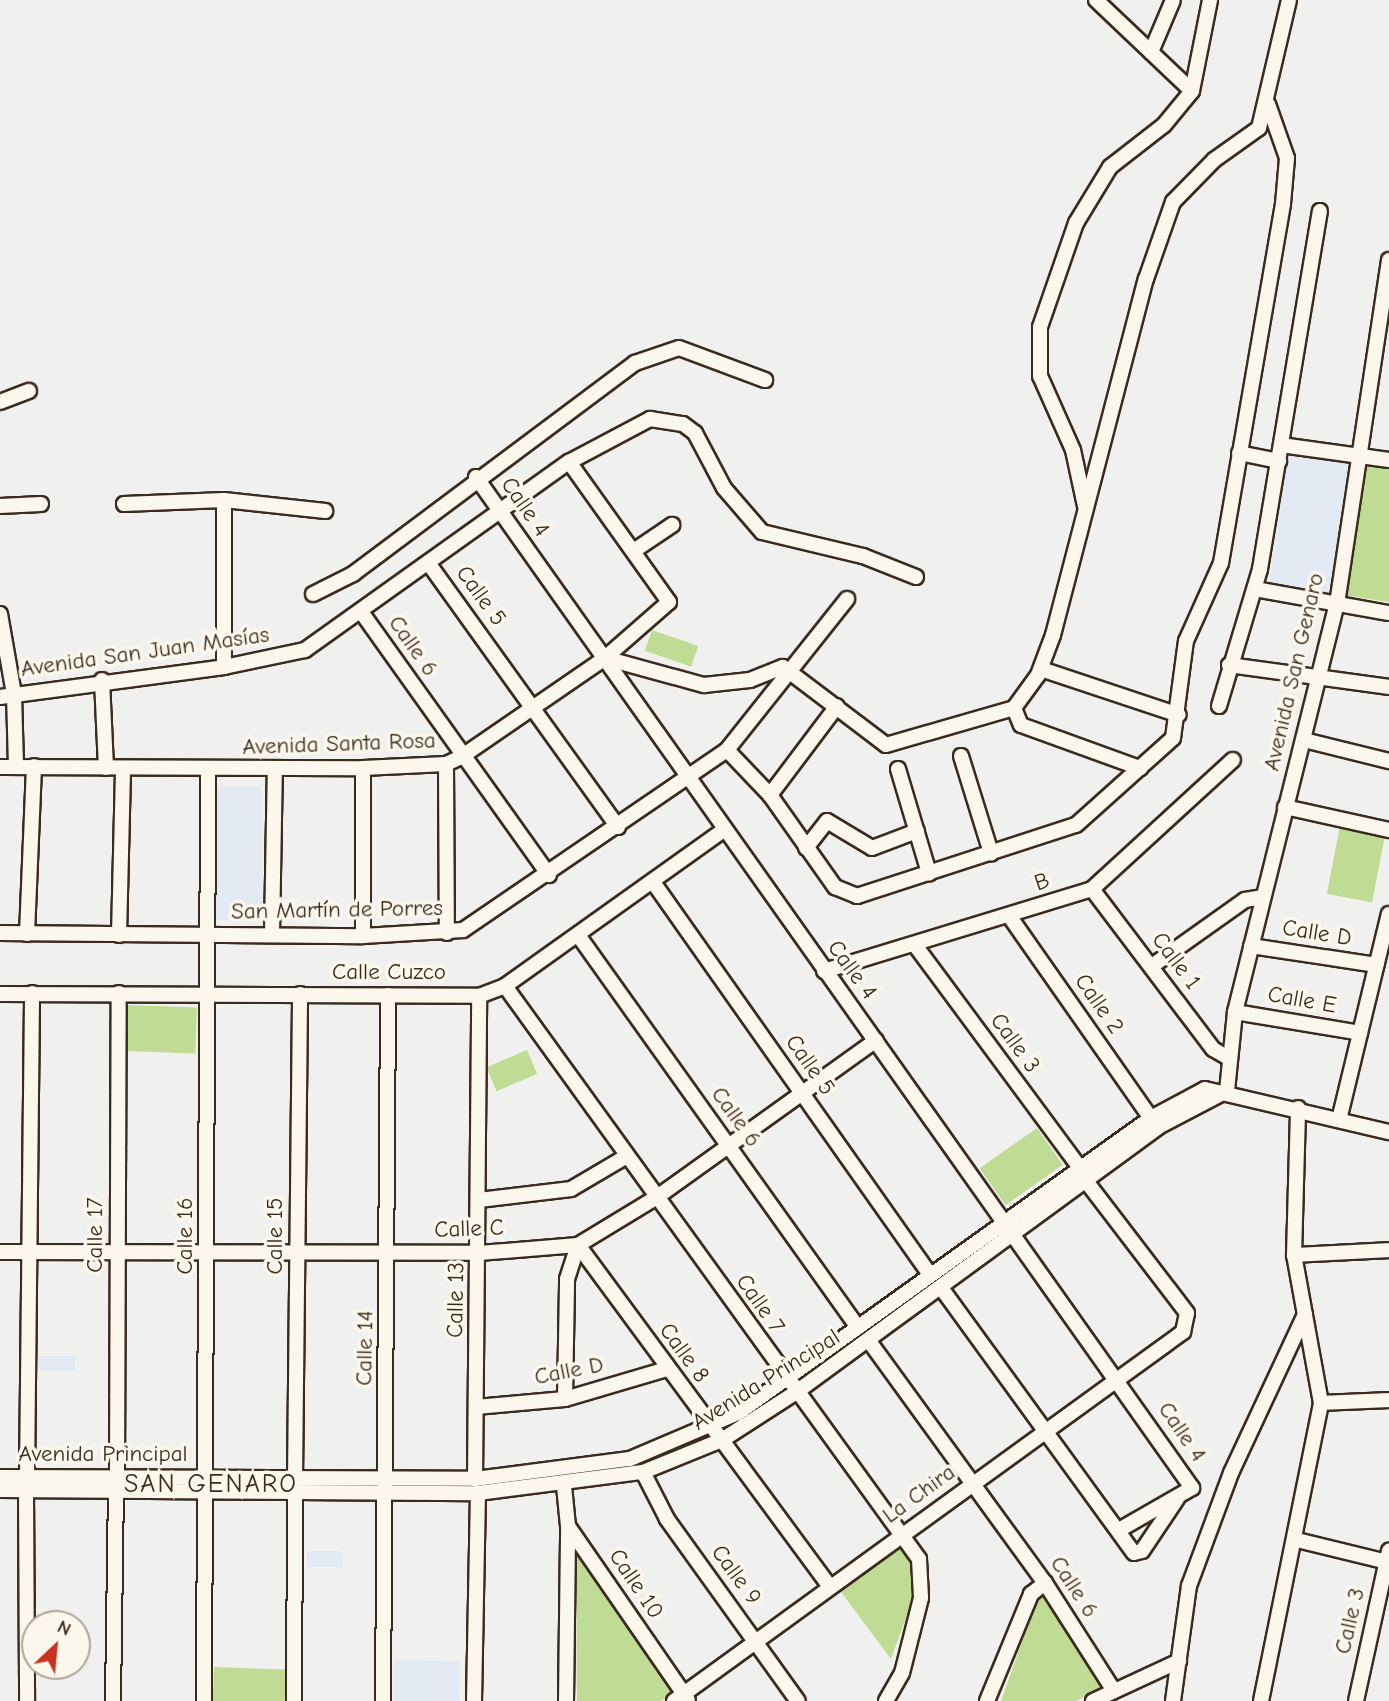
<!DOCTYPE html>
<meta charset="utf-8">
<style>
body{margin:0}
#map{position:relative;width:1389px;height:1701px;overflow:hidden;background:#f0f1ef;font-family:"Comic Neue",sans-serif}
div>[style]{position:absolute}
.built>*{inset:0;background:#e3eaf3;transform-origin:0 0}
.green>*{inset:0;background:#c0db93;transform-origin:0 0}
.roads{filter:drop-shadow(2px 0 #3b2a1e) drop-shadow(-2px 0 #3b2a1e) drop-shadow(0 2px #3b2a1e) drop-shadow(0 -2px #3b2a1e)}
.minor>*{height:14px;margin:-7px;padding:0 7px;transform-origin:7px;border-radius:7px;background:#fbf7ec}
span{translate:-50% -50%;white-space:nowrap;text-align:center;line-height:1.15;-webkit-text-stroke:7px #fbf7ec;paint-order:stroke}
.street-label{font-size:23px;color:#3b2a1e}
.quarter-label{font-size:26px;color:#3b2a1e;letter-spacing:2px}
.north{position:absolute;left:21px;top:1610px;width:70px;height:70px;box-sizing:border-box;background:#fbf7ec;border:2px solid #aea59a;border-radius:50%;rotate:26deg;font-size:19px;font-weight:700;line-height:28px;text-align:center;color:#3b2a1e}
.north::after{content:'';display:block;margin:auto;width:24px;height:32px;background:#c8321e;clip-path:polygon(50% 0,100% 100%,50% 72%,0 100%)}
</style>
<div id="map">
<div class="built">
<div style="left:1288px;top:453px;width:61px;height:133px;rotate:8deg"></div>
<div style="left:216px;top:787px;width:46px;height:133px"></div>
<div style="left:39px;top:1356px;width:36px;height:15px"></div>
<div style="left:307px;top:1551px;width:35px;height:16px"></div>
<div style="left:394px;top:1660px;width:66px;height:41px;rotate:1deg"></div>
</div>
<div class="green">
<div style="clip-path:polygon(1365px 462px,1389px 466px,1389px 602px,1344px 595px)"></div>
<div style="left:652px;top:630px;width:49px;height:22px;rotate:19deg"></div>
<div style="left:1340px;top:826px;width:46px;height:69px;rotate:11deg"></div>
<div style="left:127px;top:1005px;width:70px;height:46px;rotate:2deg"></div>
<div style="left:527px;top:1050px;width:26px;height:44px;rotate:67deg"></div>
<div style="left:1037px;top:1128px;width:45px;height:70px;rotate:55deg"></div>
<div style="clip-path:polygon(903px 1540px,916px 1563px,914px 1596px,891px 1659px,838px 1588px)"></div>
<div style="clip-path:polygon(576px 1547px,677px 1692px,661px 1701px,577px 1701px)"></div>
<div style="clip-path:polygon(1041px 1588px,1106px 1686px,1076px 1701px,1001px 1701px)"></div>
<div style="left:214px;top:1667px;width:72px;height:34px;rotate:2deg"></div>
</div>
<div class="roads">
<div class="minor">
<div style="left:1096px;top:0;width:132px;rotate:43.5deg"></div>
<div style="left:1151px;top:52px;width:56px;rotate:-67.1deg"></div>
<div style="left:0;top:402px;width:31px;rotate:-21deg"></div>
<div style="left:1281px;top:445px;width:109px;rotate:7.9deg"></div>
<div style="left:1239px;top:453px;width:41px;rotate:11.3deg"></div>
<div style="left:476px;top:477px;width:1239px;rotate:54.69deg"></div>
<div style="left:1192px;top:1488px;width:84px;rotate:150.1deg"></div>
<div style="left:124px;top:504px;width:100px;rotate:-2.3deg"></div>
<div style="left:224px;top:500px;width:102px;rotate:6.2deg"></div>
<div style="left:0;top:506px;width:41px;rotate:-2.8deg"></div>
<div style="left:1085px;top:506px;width:57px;rotate:-102.1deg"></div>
<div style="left:1073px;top:450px;width:81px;rotate:-114deg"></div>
<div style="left:1040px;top:376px;width:49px;rotate:-90deg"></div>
<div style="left:1040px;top:327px;width:110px;rotate:-70.9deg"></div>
<div style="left:1076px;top:223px;width:66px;rotate:-58.7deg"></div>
<div style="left:1110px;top:167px;width:68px;rotate:-37.9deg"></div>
<div style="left:1164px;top:125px;width:44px;rotate:-50.5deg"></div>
<div style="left:1192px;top:91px;width:93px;rotate:-78.8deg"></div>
<div style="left:635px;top:550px;width:45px;rotate:-34deg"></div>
<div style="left:429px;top:564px;width:324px;rotate:54.3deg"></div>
<div style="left:1255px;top:589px;width:136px;rotate:10.2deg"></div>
<div style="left:313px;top:594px;width:45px;rotate:-26.6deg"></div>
<div style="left:353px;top:574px;width:352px;rotate:-36.8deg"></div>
<div style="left:635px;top:363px;width:46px;rotate:-18.8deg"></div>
<div style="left:679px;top:348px;width:92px;rotate:20.4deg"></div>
<div style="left:362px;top:613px;width:322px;rotate:54.5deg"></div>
<div style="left:0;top:614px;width:81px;rotate:80.1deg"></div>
<div style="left:14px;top:694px;width:73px;rotate:88.4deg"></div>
<div style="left:605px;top:658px;width:103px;rotate:15.3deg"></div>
<div style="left:704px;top:685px;width:46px;rotate:-6.2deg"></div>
<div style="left:750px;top:680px;width:35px;rotate:-22deg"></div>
<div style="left:783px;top:667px;width:129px;rotate:37.1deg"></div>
<div style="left:886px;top:745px;width:133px;rotate:-16.1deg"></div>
<div style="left:1014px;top:708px;width:41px;rotate:-54deg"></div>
<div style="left:1038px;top:675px;width:43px;rotate:-69.4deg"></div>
<div style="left:1053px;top:635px;width:368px;rotate:-75.4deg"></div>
<div style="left:1146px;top:279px;width:82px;rotate:-70.7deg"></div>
<div style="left:1173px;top:202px;width:59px;rotate:-45.7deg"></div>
<div style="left:1214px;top:160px;width:55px;rotate:-35.4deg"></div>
<div style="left:1259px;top:128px;width:131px;rotate:-76.8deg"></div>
<div style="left:1229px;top:665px;width:162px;rotate:7.8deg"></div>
<div style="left:224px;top:667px;width:167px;rotate:-90deg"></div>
<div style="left:1041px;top:669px;width:145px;rotate:18.4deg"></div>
<div style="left:102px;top:680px;width:88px;rotate:87.4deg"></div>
<div style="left:0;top:697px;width:226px;rotate:-7.6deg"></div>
<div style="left:224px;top:667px;width:83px;rotate:-11.9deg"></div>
<div style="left:305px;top:650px;width:324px;rotate:-35.5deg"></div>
<div style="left:569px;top:462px;width:92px;rotate:-28deg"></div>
<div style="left:650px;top:419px;width:33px;rotate:9deg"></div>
<div style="left:683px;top:424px;width:15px;rotate:37deg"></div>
<div style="left:695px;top:433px;width:62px;rotate:62.2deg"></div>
<div style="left:724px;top:488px;width:58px;rotate:49.2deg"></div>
<div style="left:762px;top:532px;width:104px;rotate:13.4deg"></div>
<div style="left:863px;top:556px;width:57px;rotate:21.6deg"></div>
<div style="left:1219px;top:706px;width:143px;rotate:-73.3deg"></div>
<div style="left:1260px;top:569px;width:363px;rotate:-80.5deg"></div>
<div style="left:1014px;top:708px;width:18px;rotate:68deg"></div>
<div style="left:1021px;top:725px;width:127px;rotate:19.9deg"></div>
<div style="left:1304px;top:740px;width:88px;rotate:13.9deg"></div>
<div style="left:727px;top:750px;width:62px;rotate:46.3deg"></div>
<div style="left:770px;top:795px;width:113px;rotate:54.8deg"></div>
<div style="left:835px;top:887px;width:24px;rotate:22deg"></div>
<div style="left:857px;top:896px;width:230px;rotate:-18deg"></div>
<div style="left:1076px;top:825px;width:130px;rotate:-41.9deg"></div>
<div style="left:1173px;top:738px;width:98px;rotate:-82.4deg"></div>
<div style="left:1186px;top:641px;width:85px;rotate:-65.8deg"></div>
<div style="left:1221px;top:563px;width:364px;rotate:-80.2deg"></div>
<div style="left:1283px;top:204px;width:46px;rotate:-85deg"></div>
<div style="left:1287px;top:158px;width:57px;rotate:-109.4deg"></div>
<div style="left:961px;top:756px;width:102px;rotate:72.8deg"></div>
<div style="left:446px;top:764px;width:169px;rotate:89.7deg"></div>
<div style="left:0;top:767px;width:363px;rotate:0.2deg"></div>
<div style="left:363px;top:768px;width:83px;rotate:-2.8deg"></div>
<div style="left:446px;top:764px;width:17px;rotate:-25deg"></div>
<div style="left:461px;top:757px;width:175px;rotate:-34.5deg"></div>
<div style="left:605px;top:658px;width:85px;rotate:-41.2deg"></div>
<div style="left:669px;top:602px;width:172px;rotate:-125.5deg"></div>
<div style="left:363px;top:768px;width:168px;rotate:90deg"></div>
<div style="left:898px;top:769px;width:109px;rotate:73.4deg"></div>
<div style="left:770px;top:795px;width:111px;rotate:-53deg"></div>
<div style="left:1285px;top:807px;width:107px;rotate:12.5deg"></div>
<div style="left:806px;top:848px;width:34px;rotate:-52deg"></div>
<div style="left:827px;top:821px;width:52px;rotate:31deg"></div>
<div style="left:872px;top:848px;width:48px;rotate:-20.7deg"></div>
<div style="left:653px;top:882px;width:480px;rotate:54.8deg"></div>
<div style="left:1092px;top:889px;width:201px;rotate:52.9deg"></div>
<div style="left:1213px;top:1049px;width:16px;rotate:30deg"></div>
<div style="left:1010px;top:917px;width:246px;rotate:55deg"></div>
<div style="left:0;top:933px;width:363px;rotate:0.5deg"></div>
<div style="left:363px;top:936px;width:100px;rotate:-3.4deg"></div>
<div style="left:463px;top:930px;width:320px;rotate:-34.3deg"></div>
<div style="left:727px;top:750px;width:193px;rotate:-51.5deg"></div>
<div style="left:272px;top:933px;width:165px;rotate:-89deg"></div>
<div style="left:27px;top:934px;width:168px;rotate:-87.6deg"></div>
<div style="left:119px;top:935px;width:165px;rotate:-88.6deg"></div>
<div style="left:578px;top:935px;width:482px;rotate:54.5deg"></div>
<div style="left:915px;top:945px;width:277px;rotate:53.5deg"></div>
<div style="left:1251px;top:946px;width:127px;rotate:8.6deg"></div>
<div style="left:1152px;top:966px;width:114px;rotate:-35.4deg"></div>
<div style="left:1245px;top:900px;width:17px;rotate:-10deg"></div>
<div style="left:824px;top:971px;width:280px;rotate:-17deg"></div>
<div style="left:1092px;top:889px;width:191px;rotate:-42.5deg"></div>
<div style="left:505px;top:986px;width:707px;rotate:54.15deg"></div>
<div style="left:919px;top:1559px;width:39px;rotate:87deg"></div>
<div style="left:921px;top:1598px;width:77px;rotate:104.2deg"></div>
<div style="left:902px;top:1673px;width:32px;rotate:120deg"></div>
<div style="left:0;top:994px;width:479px;rotate:0.2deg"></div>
<div style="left:479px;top:996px;width:28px;rotate:-21deg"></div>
<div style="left:505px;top:986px;width:270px;rotate:-35.5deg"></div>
<div style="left:1235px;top:1012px;width:127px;rotate:9.5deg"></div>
<div style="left:1227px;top:1091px;width:79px;rotate:-84.2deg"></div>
<div style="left:1235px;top:1012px;width:421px;rotate:-76deg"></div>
<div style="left:1337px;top:604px;width:348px;rotate:-81.4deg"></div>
<div style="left:1339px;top:1120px;width:212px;rotate:-76.4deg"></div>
<div style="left:479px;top:1200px;width:93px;rotate:-6.8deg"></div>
<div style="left:571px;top:1189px;width:65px;rotate:-30.5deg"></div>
<div style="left:578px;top:1245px;width:425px;rotate:53.6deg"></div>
<div style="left:0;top:1252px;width:479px;rotate:0.1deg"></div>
<div style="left:479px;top:1253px;width:99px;rotate:-4.6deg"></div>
<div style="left:578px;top:1245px;width:92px;rotate:-31.3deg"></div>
<div style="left:657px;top:1197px;width:269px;rotate:-35.6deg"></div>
<div style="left:1294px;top:1255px;width:95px;rotate:-3deg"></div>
<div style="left:942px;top:1289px;width:326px;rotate:54deg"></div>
<div style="left:1134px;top:1553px;width:8px;rotate:-14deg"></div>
<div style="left:1142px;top:1551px;width:63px;rotate:-56.1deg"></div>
<div style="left:869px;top:1341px;width:299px;rotate:54deg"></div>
<div style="left:1045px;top:1583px;width:128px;rotate:57.4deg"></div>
<div style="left:565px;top:1399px;width:120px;rotate:-89deg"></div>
<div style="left:567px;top:1279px;width:36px;rotate:-72deg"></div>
<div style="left:1321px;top:1403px;width:68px;rotate:-2.5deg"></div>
<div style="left:476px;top:1407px;width:89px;rotate:-5.1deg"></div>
<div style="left:565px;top:1399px;width:106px;rotate:-16.4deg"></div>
<div style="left:643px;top:1472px;width:53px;rotate:62.9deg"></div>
<div style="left:667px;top:1519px;width:224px;rotate:54.3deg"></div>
<div style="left:0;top:1477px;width:475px;rotate:0.2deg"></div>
<div style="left:475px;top:1479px;width:156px;rotate:-7.4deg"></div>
<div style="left:630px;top:1459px;width:117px;rotate:-23.1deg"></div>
<div style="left:738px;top:1413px;width:508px;rotate:-35.54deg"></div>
<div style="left:1151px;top:1118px;width:61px;rotate:-28.2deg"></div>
<div style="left:1205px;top:1089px;width:189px;rotate:13.2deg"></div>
<div style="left:27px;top:1477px;width:484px;rotate:-89.4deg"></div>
<div style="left:117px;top:1477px;width:484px;rotate:-89.8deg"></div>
<div style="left:295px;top:1478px;width:484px;rotate:-89.4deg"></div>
<div style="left:475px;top:1479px;width:483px;rotate:-89.5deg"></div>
<div style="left:564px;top:1486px;width:40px;rotate:84.3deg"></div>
<div style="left:568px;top:1526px;width:211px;rotate:55.4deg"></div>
<div style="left:0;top:1490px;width:478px;rotate:0.4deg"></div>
<div style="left:478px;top:1493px;width:166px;rotate:-7.3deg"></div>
<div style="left:643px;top:1472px;width:85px;rotate:-22.1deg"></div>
<div style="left:722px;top:1440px;width:87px;rotate:-32.8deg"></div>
<div style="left:795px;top:1393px;width:450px;rotate:-36.2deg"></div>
<div style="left:1158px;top:1127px;width:78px;rotate:-27.6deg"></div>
<div style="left:26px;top:1490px;width:211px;rotate:89.7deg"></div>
<div style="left:1297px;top:1540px;width:93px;rotate:13.7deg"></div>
<div style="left:113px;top:1701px;width:208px;rotate:-89.2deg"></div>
<div style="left:204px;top:1701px;width:930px;rotate:-89.75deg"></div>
<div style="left:294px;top:1701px;width:207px;rotate:-89.7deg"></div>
<div style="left:383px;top:1701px;width:706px;rotate:-89.59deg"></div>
<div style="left:474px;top:1701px;width:208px;rotate:-88.9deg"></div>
<div style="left:566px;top:1701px;width:175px;rotate:-89.3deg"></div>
<div style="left:674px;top:1701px;width:629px;rotate:-35.94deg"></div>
<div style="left:1183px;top:1332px;width:19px;rotate:-78deg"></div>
<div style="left:1187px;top:1313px;width:166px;rotate:-127.4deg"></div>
<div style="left:987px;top:1701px;width:116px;rotate:-67.6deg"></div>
<div style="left:1031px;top:1594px;width:18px;rotate:-38deg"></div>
<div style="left:1093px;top:1701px;width:95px;rotate:-24.9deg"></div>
<div style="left:1173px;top:1701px;width:116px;rotate:-82.1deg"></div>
<div style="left:1189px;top:1586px;width:121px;rotate:-69.6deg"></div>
<div style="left:1231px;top:1473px;width:175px;rotate:-65deg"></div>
<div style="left:1261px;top:1701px;width:304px;rotate:-78.6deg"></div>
<div style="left:1321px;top:1403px;width:150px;rotate:-100.3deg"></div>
<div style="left:1294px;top:1255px;width:147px;rotate:-88.4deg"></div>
<div style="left:1356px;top:1701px;width:154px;rotate:-77.6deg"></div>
</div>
</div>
<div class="street-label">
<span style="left:525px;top:507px;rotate:55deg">Calle 4</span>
<span style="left:481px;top:596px;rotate:54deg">Calle 5</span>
<span style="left:413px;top:646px;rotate:55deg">Calle 6</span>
<span style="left:145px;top:652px;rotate:-8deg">Avenida San Juan Masías</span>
<span style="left:1294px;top:672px;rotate:-77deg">Avenida San Genaro</span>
<span style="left:339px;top:744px;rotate:-2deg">Avenida Santa Rosa</span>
<span style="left:1042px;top:882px;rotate:-19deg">B</span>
<span style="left:337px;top:910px;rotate:-1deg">San Martín de Porres</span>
<span style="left:1317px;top:933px;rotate:9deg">Calle D</span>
<span style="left:1176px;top:961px;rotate:53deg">Calle 1</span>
<span style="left:852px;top:970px;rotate:54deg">Calle 4</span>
<span style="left:389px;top:972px">Calle Cuzco</span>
<span style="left:1302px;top:1000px;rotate:10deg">Calle E</span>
<span style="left:1099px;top:1004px;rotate:55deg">Calle 2</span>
<span style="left:1015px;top:1043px;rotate:54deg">Calle 3</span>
<span style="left:810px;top:1065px;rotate:55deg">Calle 5</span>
<span style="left:736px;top:1117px;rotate:54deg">Calle 6</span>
<span style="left:469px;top:1229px;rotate:-2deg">Calle C</span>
<span style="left:95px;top:1235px;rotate:-90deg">Calle 17</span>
<span style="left:185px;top:1236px;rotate:-90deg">Calle 16</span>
<span style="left:275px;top:1236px;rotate:-90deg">Calle 15</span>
<span style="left:456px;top:1300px;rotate:-89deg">Calle 13</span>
<span style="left:760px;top:1304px;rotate:55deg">Calle 7</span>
<span style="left:365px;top:1348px;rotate:-89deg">Calle 14</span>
<span style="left:684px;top:1353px;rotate:54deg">Calle 8</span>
<span style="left:569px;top:1371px;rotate:-11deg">Calle D</span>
<span style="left:766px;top:1380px;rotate:-32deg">Avenida Principal</span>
<span style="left:1182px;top:1432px;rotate:56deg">Calle 4</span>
<span style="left:103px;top:1454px">Avenida Principal</span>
<span style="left:919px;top:1494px;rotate:-36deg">La Chira</span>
<span style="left:736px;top:1575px;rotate:54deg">Calle 9</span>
<span style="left:636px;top:1584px;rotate:56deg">Calle 10</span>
<span style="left:1074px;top:1587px;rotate:57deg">Calle 6</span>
<span style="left:1350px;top:1621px;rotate:-77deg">Calle 3</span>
</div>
<div class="quarter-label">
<span style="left:211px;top:1485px">SAN GENARO</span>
</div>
<div class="north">N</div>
</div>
